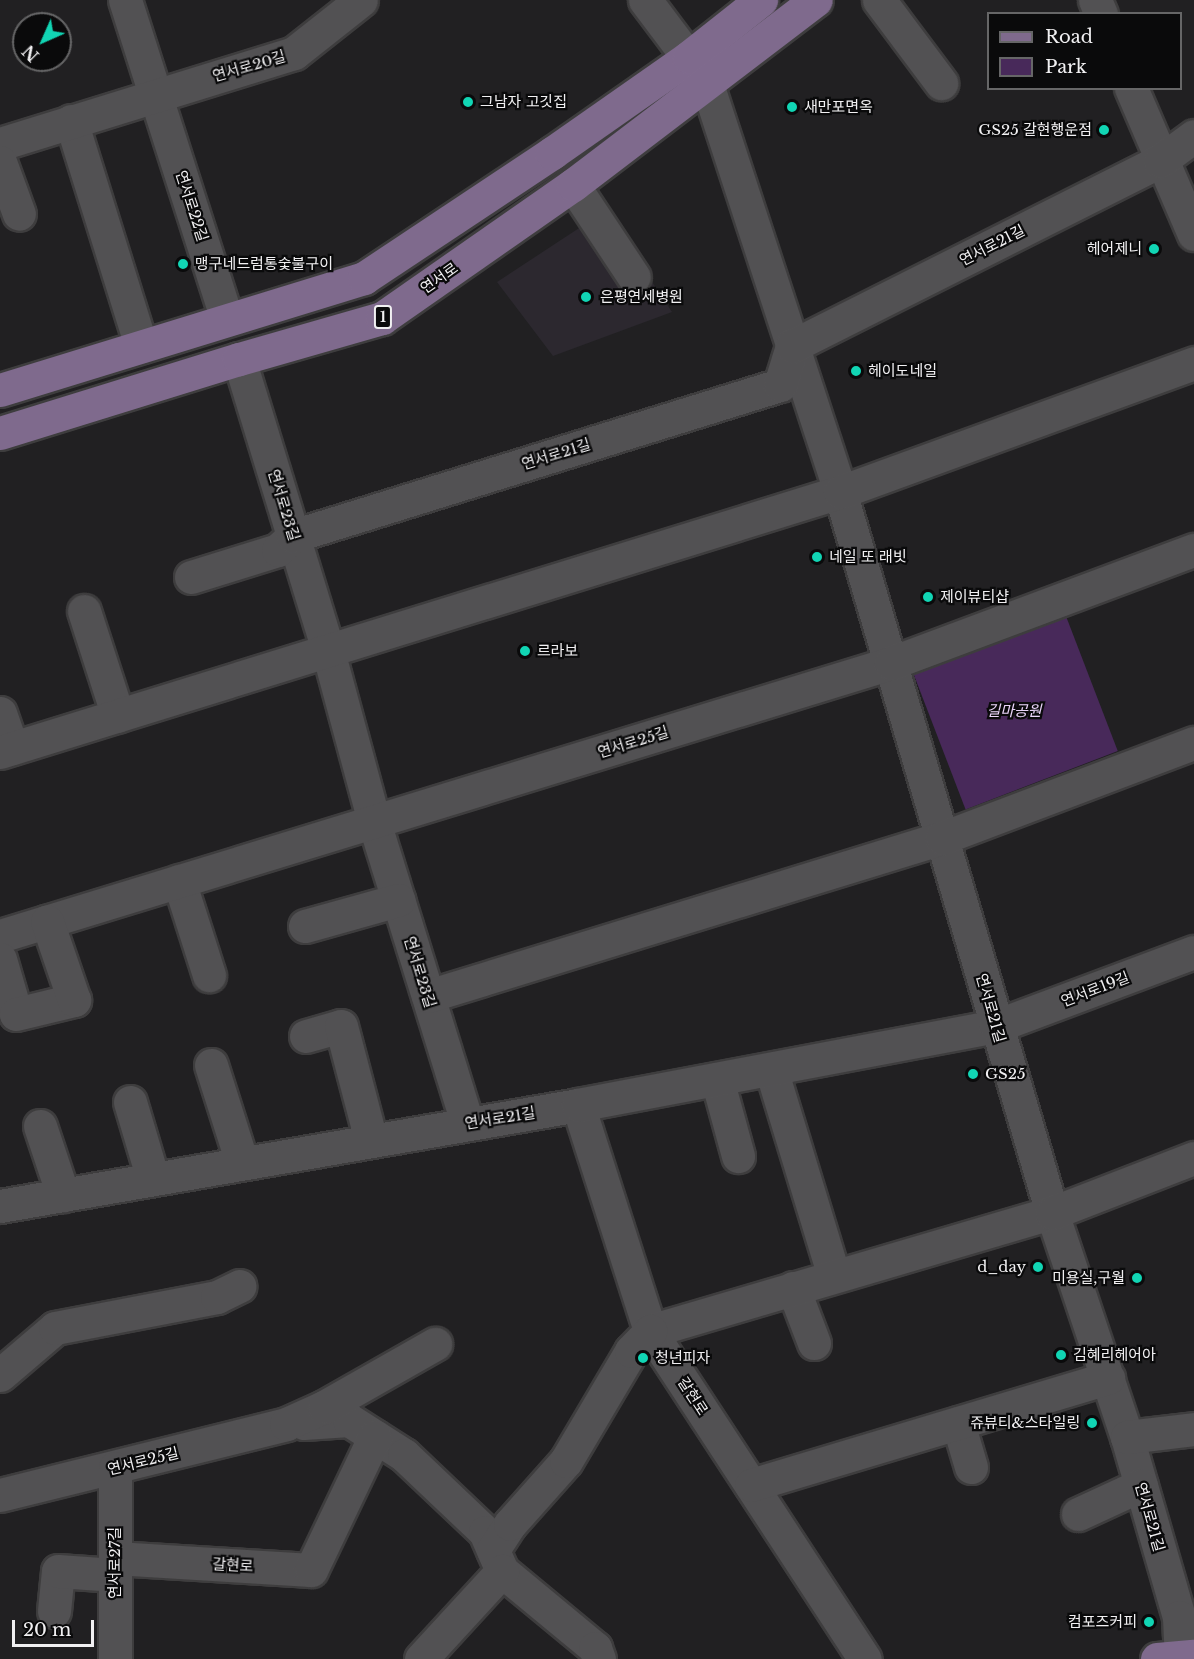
<!DOCTYPE html>
<meta charset="utf-8">
<style>
body{margin:0}
#map{position:relative;width:1194px;height:1659px;overflow:hidden;background:#212022;font-family:"Libre Baskerville","Noto Sans KR",serif}
div>[style]{position:absolute}
.built>*{inset:0;background:#2c282f}
.green>*{inset:0;background:#48295a;transform-origin:0 0}
.roads{filter:drop-shadow(2px 0 #3e3d3e) drop-shadow(-2px 0 #3e3d3e) drop-shadow(0 2px #3e3d3e) drop-shadow(0 -2px #3e3d3e)}
.minor>*{height:33px;margin:-16.5px;padding:0 16.5px;transform-origin:16.5px;border-radius:16.5px;background:#525153}
.major>*{height:33px;margin:-16.5px;padding:0 16.5px;transform-origin:16.5px;border-radius:16.5px;background:#7f6a8d}
.dots>*{width:16px;height:16px;translate:-50% -50%;box-sizing:border-box;border:3px solid #0a0a0b;border-radius:50%}
span{translate:-50% -50%;white-space:nowrap;text-align:center;line-height:1.15;-webkit-text-stroke:4.5px #0a0a0b;paint-order:stroke}
.shield-label span{padding:2px 4px;background:#0a0a0b;border:2px solid;border-radius:4px;-webkit-text-stroke-width:0}
.shield-label{font-size:14px;color:#f1f0f2;font-weight:700}
.street-label{font-size:15px;color:#f1f0f2}
.poi-label{font-size:15px;color:#f1f0f2}
.left{translate:0 -50%;text-align:left}
.right{translate:-100% -50%;text-align:right}
.park-label{font-size:15px;color:#ebd5fa;font-style:italic}
.legend{position:absolute;left:987px;top:12px;width:195px;height:78px;box-sizing:border-box;background:#0a0a0b;border:2px solid #666667;margin:0;padding:8px 10px;list-style:none;font-size:18px;color:#f1f0f2}
.legend li{display:flex;align-items:center;gap:12px;height:30px}
.legend b{width:30px;border:2px solid #666667}
.north{position:absolute;left:12px;top:12px;width:60px;height:60px;box-sizing:border-box;background:#0a0a0b;border:2px solid #666667;border-radius:50%;rotate:225deg;font-size:16px;font-weight:700;line-height:24px;text-align:center;color:#f1f0f2}
.north::after{content:'';display:block;margin:auto;width:21px;height:27px;background:#11d5b4;clip-path:polygon(50% 0,100% 100%,50% 72%,0 100%)}
.scale{position:absolute;left:12px;top:1620px;width:82px;height:27px;box-sizing:border-box;border:3px solid #f1f0f2;border-top:0;padding-left:8px;font-size:18px;line-height:21px;white-space:nowrap;color:#f1f0f2;-webkit-text-stroke:4px #0a0a0b;paint-order:stroke}
</style>
<div id="map">
<div class="built">
<div style="clip-path:polygon(605px 211px,672px 312px,553px 356px,497px 282px)"></div>
</div>
<div class="green">
<div style="left:1064px;top:611px;width:150px;height:163px;rotate:69deg"></div>
</div>
<div class="roads">
<div class="minor">
<div style="left:125px;top:0;width:335px;rotate:72.3deg"></div>
<div style="left:645px;top:0;width:101px;rotate:53deg"></div>
<div style="left:706px;top:81px;width:432px;rotate:71.9deg"></div>
<div style="left:840px;top:492px;width:752px;rotate:73.61deg"></div>
<div style="left:1052px;top:1213px;width:236px;rotate:71.5deg"></div>
<div style="left:1127px;top:1437px;width:187px;rotate:73.9deg"></div>
<div style="left:1179px;top:1617px;width:42px;rotate:87.3deg"></div>
<div style="left:879px;top:0;width:104px;rotate:53.2deg"></div>
<div style="left:1095px;top:0;width:15px;rotate:67deg"></div>
<div style="left:1131px;top:88px;width:159px;rotate:66.7deg"></div>
<div style="left:71px;top:121px;width:236px;rotate:72.7deg"></div>
<div style="left:0;top:144px;width:308px;rotate:-17.2deg"></div>
<div style="left:294px;top:53px;width:85px;rotate:-38.3deg"></div>
<div style="left:0;top:162px;width:55px;rotate:69.9deg"></div>
<div style="left:573px;top:185px;width:110px;rotate:56.5deg"></div>
<div style="left:239px;top:359px;width:305px;rotate:73deg"></div>
<div style="left:328px;top:651px;width:177px;rotate:74.9deg"></div>
<div style="left:374px;top:822px;width:315px;rotate:72.8deg"></div>
<div style="left:191px;top:577px;width:91px;rotate:-17.2deg"></div>
<div style="left:278px;top:550px;width:21px;rotate:-43deg"></div>
<div style="left:293px;top:536px;width:510px;rotate:-17.23deg"></div>
<div style="left:780px;top:385px;width:41px;rotate:-72.9deg"></div>
<div style="left:792px;top:346px;width:412px;rotate:-26.7deg"></div>
<div style="left:1160px;top:161px;width:42px;rotate:-36.3deg"></div>
<div style="left:84px;top:611px;width:110px;rotate:72.1deg"></div>
<div style="left:0;top:713px;width:37px;rotate:71deg"></div>
<div style="left:0;top:752px;width:879px;rotate:-17.2deg"></div>
<div style="left:840px;top:492px;width:377px;rotate:-20deg"></div>
<div style="left:179px;top:881px;width:99px;rotate:72.3deg"></div>
<div style="left:305px;top:926px;width:97px;rotate:-15.6deg"></div>
<div style="left:0;top:936px;width:932px;rotate:-17.03deg"></div>
<div style="left:891px;top:663px;width:323px;rotate:-20.5deg"></div>
<div style="left:0;top:959px;width:57px;rotate:73.8deg"></div>
<div style="left:16px;top:1014px;width:60px;rotate:-13.6deg"></div>
<div style="left:74px;top:1000px;width:83px;rotate:-108.9deg"></div>
<div style="left:428px;top:996px;width:538px;rotate:-17.09deg"></div>
<div style="left:942px;top:838px;width:269px;rotate:-20.7deg"></div>
<div style="left:306px;top:1036px;width:36px;rotate:-16deg"></div>
<div style="left:341px;top:1026px;width:118px;rotate:75.3deg"></div>
<div style="left:211px;top:1065px;width:103px;rotate:72.4deg"></div>
<div style="left:771px;top:1069px;width:216px;rotate:73.1deg"></div>
<div style="left:717px;top:1079px;width:80px;rotate:74.7deg"></div>
<div style="left:130px;top:1102px;width:80px;rotate:73.4deg"></div>
<div style="left:578px;top:1105px;width:237px;rotate:72.3deg"></div>
<div style="left:650px;top:1331px;width:392px;rotate:56.8deg"></div>
<div style="left:40px;top:1126px;width:73px;rotate:71.6deg"></div>
<div style="left:0;top:1206px;width:587px;rotate:-9.91deg"></div>
<div style="left:578px;top:1105px;width:425px;rotate:-10.7deg"></div>
<div style="left:996px;top:1026px;width:211px;rotate:-20.5deg"></div>
<div style="left:793px;top:1288px;width:59px;rotate:69.1deg"></div>
<div style="left:650px;top:1331px;width:419px;rotate:-16.4deg"></div>
<div style="left:1052px;top:1213px;width:152px;rotate:-21.2deg"></div>
<div style="left:0;top:1375px;width:72px;rotate:-40.5deg"></div>
<div style="left:55px;top:1328px;width:165px;rotate:-10.8deg"></div>
<div style="left:217px;top:1297px;width:25px;rotate:-26deg"></div>
<div style="left:304px;top:1423px;width:45px;rotate:-3.8deg"></div>
<div style="left:349px;top:1420px;width:65px;rotate:32.5deg"></div>
<div style="left:404px;top:1455px;width:112px;rotate:43.5deg"></div>
<div style="left:485px;top:1532px;width:43px;rotate:66.4deg"></div>
<div style="left:502px;top:1571px;width:121px;rotate:39.6deg"></div>
<div style="left:595px;top:1648px;width:12px;rotate:70deg"></div>
<div style="left:958px;top:1423px;width:46px;rotate:73.5deg"></div>
<div style="left:1127px;top:1437px;width:67px;rotate:-6.8deg"></div>
<div style="left:751px;top:1485px;width:373px;rotate:-16.7deg"></div>
<div style="left:0;top:1495px;width:295px;rotate:-13.9deg"></div>
<div style="left:286px;top:1424px;width:42px;rotate:-24.1deg"></div>
<div style="left:324px;top:1407px;width:128px;rotate:-29.6deg"></div>
<div style="left:1078px;top:1514px;width:69px;rotate:-24.7deg"></div>
<div style="left:493px;top:1550px;width:31px;rotate:-57deg"></div>
<div style="left:510px;top:1524px;width:84px;rotate:-48.4deg"></div>
<div style="left:566px;top:1461px;width:128px;rotate:-59.4deg"></div>
<div style="left:631px;top:1351px;width:28px;rotate:-46deg"></div>
<div style="left:115px;top:1558px;width:196px;rotate:3.5deg"></div>
<div style="left:311px;top:1570px;width:148px;rotate:-64.5deg"></div>
<div style="left:54px;top:1611px;width:40px;rotate:-84.3deg"></div>
<div style="left:58px;top:1571px;width:57px;rotate:4deg"></div>
<div style="left:115px;top:1659px;width:191px;rotate:-90deg"></div>
<div style="left:421px;top:1659px;width:120px;rotate:-47.4deg"></div>
</div>
<div class="major">
<div style="left:0;top:390px;width:381px;rotate:-17.1deg"></div>
<div style="left:364px;top:278px;width:226px;rotate:-33.6deg"></div>
<div style="left:552px;top:153px;width:167px;rotate:-35deg"></div>
<div style="left:689px;top:57px;width:92px;rotate:-38.4deg"></div>
<div style="left:0;top:433px;width:250px;rotate:-17.2deg"></div>
<div style="left:239px;top:359px;width:149px;rotate:-16deg"></div>
<div style="left:382px;top:318px;width:233px;rotate:-34.9deg"></div>
<div style="left:573px;top:185px;width:305px;rotate:-37.3deg"></div>
<div style="left:1157px;top:1659px;width:37px;rotate:-5deg"></div>
</div>
</div>
<div class="dots">
<div style="left:468px;top:102px;background:#11d5b4"></div>
<div style="left:792px;top:107px;background:#11d5b4"></div>
<div style="left:1104px;top:130px;background:#11d5b4"></div>
<div style="left:1154px;top:249px;background:#11d5b4"></div>
<div style="left:183px;top:264px;background:#11d5b4"></div>
<div style="left:586px;top:297px;background:#11d5b4"></div>
<div style="left:856px;top:371px;background:#11d5b4"></div>
<div style="left:817px;top:557px;background:#11d5b4"></div>
<div style="left:928px;top:597px;background:#11d5b4"></div>
<div style="left:525px;top:651px;background:#11d5b4"></div>
<div style="left:973px;top:1074px;background:#11d5b4"></div>
<div style="left:1038px;top:1267px;background:#11d5b4"></div>
<div style="left:1137px;top:1278px;background:#11d5b4"></div>
<div style="left:1061px;top:1355px;background:#11d5b4"></div>
<div style="left:643px;top:1358px;background:#11d5b4"></div>
<div style="left:1092px;top:1423px;background:#11d5b4"></div>
<div style="left:1149px;top:1622px;background:#11d5b4"></div>
</div>
<div class="shield-label">
<span style="left:383px;top:317px">1</span>
</div>
<div class="street-label">
<span style="left:249px;top:66px;rotate:-16deg">연서로20길</span>
<span style="left:192px;top:206px;rotate:72deg">연서로22길</span>
<span style="left:992px;top:245px;rotate:-27deg">연서로21길</span>
<span style="left:439px;top:278px;rotate:-35deg">연서로</span>
<span style="left:556px;top:454px;rotate:-17deg">연서로21길</span>
<span style="left:284px;top:505px;rotate:73deg">연서로23길</span>
<span style="left:633px;top:742px;rotate:-17deg">연서로25길</span>
<span style="left:420px;top:972px;rotate:73deg">연서로23길</span>
<span style="left:1095px;top:989px;rotate:-21deg">연서로19길</span>
<span style="left:991px;top:1008px;rotate:74deg">연서로21길</span>
<span style="left:500px;top:1118px;rotate:-9deg">연서로21길</span>
<span style="left:693px;top:1396px;rotate:57deg">갈현로</span>
<span style="left:143px;top:1461px;rotate:-14deg">연서로25길</span>
<span style="left:1150px;top:1517px;rotate:74deg">연서로21길</span>
<span style="left:115px;top:1563px;rotate:-90deg">연서로27길</span>
<span style="left:233px;top:1565px;rotate:3deg">갈현로</span>
</div>
<div class="poi-label">
<span class="left" style="left:480px;top:102px">그남자 고깃집</span>
<span class="left" style="left:804px;top:107px">새만포면옥</span>
<span class="right" style="left:1092px;top:130px">GS25 갈현행운점</span>
<span class="right" style="left:1142px;top:249px">헤어제니</span>
<span class="left" style="left:195px;top:264px">맹구네드럼통숯불구이</span>
<span class="left" style="left:600px;top:297px">은평연세병원</span>
<span class="left" style="left:868px;top:371px">헤이도네일</span>
<span class="left" style="left:829px;top:557px">네일 또 래빗</span>
<span class="left" style="left:940px;top:597px">제이뷰티샵</span>
<span class="left" style="left:537px;top:651px">르라보</span>
<span class="left" style="left:985px;top:1074px">GS25</span>
<span class="right" style="left:1026px;top:1267px">d_day</span>
<span class="right" style="left:1125px;top:1278px">미용실,구월</span>
<span class="left" style="left:1073px;top:1355px">김혜리헤어아</span>
<span class="left" style="left:655px;top:1358px">청년피자</span>
<span class="right" style="left:1080px;top:1423px">쥬뷰티&amp;스타일링</span>
<span class="right" style="left:1137px;top:1622px">컴포즈커피</span>
</div>
<div class="park-label">
<span style="left:1014px;top:711px">길마공원</span>
</div>
<ul class="legend">
<li><b style="height:8px;background:#7f6a8d"></b>Road</li>
<li><b style="height:16px;background:#48295a"></b>Park</li>
</ul>
<div class="north">N</div>
<div class="scale">20 m</div>
</div>
